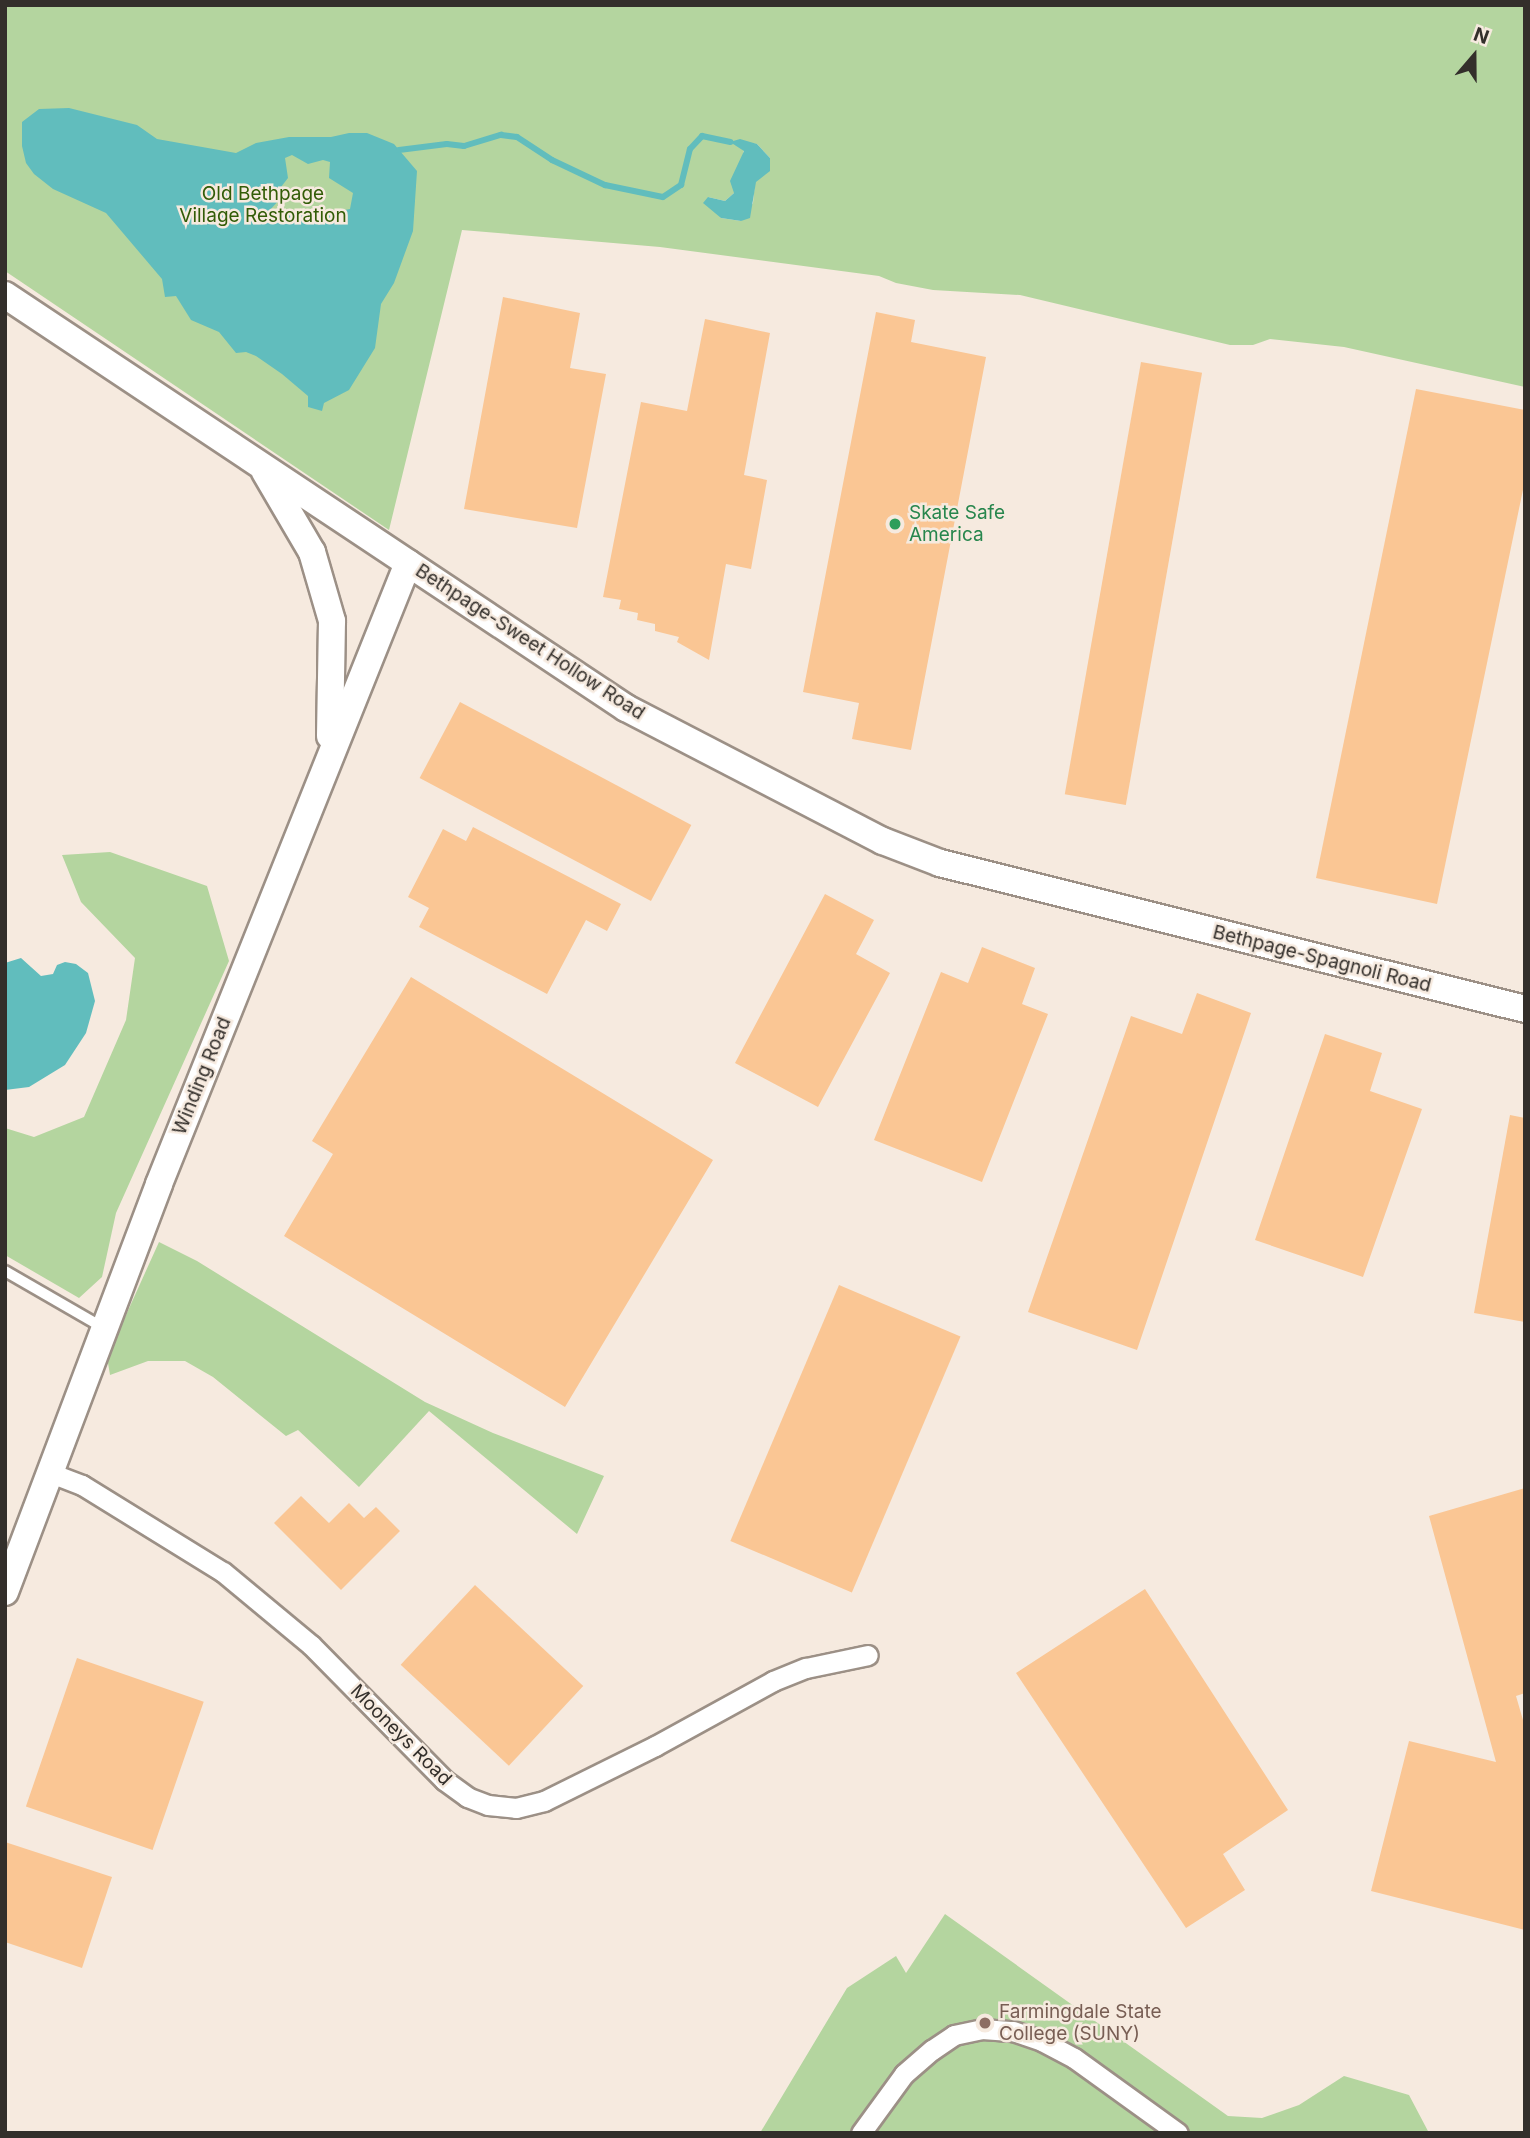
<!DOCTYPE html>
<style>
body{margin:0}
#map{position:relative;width:1530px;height:2138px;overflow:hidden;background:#f6eadf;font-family:Inter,sans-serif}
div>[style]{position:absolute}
.green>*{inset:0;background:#b4d59f}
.water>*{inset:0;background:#61bdbd}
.stream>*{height:6px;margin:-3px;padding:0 3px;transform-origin:3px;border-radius:3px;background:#61bdbd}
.building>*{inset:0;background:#fac694;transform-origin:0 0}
.roads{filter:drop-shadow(2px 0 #9c9086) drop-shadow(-2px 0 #9c9086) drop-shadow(0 2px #9c9086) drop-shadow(0 -2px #9c9086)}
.lane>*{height:10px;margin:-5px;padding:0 5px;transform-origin:5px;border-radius:5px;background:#fff}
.street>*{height:19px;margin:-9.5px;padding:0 9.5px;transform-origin:9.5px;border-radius:9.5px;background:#fff}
.secondary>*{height:26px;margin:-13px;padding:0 13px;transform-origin:13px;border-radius:13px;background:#fff}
.dots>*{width:19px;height:19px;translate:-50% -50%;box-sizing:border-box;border:4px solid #f6eadf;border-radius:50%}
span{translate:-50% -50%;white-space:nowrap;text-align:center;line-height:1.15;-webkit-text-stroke:5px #f6eadf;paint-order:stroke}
.park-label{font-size:19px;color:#325c07}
.leisure-label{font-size:19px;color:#27864d}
.left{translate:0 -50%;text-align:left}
.street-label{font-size:19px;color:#332f2b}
.education-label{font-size:19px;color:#785e54}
.frame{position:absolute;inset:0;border:7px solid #332f2b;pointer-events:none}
.north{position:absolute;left:1439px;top:21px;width:70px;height:70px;-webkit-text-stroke:5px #f6eadf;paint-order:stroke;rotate:20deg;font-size:19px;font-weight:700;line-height:28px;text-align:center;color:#332f2b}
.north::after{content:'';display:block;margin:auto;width:24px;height:32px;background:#332f2b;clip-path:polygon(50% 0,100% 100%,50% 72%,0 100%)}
</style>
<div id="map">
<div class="green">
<div style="clip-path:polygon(evenodd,5px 5px,1525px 5px,1525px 387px,1344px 347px,1270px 339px,1253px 345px,1230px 345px,1020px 295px,933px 290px,896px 283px,879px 276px,660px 247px,462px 230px,389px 530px,5px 271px,5px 5px,731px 142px,757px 144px,770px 158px,755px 182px,753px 203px,741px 221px,721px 218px,708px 197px,725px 201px,734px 193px,744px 150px,731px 142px)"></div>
<div style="clip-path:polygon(110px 852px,207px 886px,229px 961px,116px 1213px,102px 1277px,79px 1298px,5px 1255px,5px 1128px,34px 1137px,84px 1117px,126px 1020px,135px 958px,81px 902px,62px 855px)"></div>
<div style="clip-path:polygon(159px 1242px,197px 1261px,425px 1402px,493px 1433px,604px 1476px,577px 1534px,429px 1411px,359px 1487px,298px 1430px,286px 1436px,213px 1377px,185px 1361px,148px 1361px,110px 1375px,107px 1357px)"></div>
<div style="clip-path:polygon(945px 1914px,1228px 2116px,1262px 2118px,1299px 2105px,1344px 2076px,1409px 2095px,1429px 2133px,760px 2133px,847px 1988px,896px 1956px,906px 1973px)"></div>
</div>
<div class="water">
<div style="clip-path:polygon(evenodd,69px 108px,137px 125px,157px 139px,236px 153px,256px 143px,289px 137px,331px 137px,349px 133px,367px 133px,394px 144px,417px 171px,413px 231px,394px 283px,381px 304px,375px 348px,349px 390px,324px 403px,322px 411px,308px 407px,308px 396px,282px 374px,256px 356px,246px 352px,236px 353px,219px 332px,191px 320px,176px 296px,165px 297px,162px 279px,106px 213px,53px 189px,34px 174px,26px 163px,22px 146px,22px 122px,39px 109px,69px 108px,292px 155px,308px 164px,323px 160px,330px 162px,329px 178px,353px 193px,350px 209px,330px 213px,327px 220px,292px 212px,285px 220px,272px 216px,269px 211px,280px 199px,281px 187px,288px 178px,285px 158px,292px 155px)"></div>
<div style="clip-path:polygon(740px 139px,757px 144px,770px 158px,770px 171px,756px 182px,750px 218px,741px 221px,721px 218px,703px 203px,708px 197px,725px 201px,734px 193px,730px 181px,744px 151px,730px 142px)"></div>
<div style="clip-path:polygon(21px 958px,41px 976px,53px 974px,57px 965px,65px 962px,76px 964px,88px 973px,95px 1001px,86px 1033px,65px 1065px,29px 1087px,5px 1090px,5px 963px)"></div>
</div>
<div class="stream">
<div style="left:399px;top:150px;width:48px;rotate:-7.1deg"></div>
<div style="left:447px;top:144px;width:17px;rotate:7deg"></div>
<div style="left:464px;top:146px;width:39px;rotate:-17deg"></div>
<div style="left:501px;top:135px;width:16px;rotate:7deg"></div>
<div style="left:517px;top:137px;width:42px;rotate:33.3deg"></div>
<div style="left:552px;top:160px;width:59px;rotate:25.3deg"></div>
<div style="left:605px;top:185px;width:59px;rotate:11.7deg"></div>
<div style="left:663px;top:197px;width:22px;rotate:-34deg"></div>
<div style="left:681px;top:185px;width:37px;rotate:-76deg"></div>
<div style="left:690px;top:149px;width:18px;rotate:-47deg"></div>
<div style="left:702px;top:136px;width:29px;rotate:12deg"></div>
</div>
<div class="building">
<div style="clip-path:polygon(503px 297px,580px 313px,570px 368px,606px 374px,577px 528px,464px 509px)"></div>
<div style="clip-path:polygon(876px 312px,915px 320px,911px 342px,986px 357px,911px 750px,852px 739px,859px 703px,803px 692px)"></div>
<div style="clip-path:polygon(705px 319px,770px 333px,744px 475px,767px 480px,751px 569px,726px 564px,709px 660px,677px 642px,679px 637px,655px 631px,655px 624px,637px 620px,638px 613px,619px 609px,621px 600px,603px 597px,641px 402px,687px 411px)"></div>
<div style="left:1141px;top:362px;width:62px;height:439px;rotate:10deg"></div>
<div style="clip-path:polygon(1416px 389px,1525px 410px,1525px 480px,1437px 904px,1316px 878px)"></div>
<div style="left:460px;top:702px;width:262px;height:86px;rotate:28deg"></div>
<div style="clip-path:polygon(473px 827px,621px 904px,607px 931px,586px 920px,547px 994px,419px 927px,429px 908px,408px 897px,443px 829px,466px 841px)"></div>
<div style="clip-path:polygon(825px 894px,874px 920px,856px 954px,890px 973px,818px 1107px,735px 1063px)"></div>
<div style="clip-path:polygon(982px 947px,1035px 968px,1022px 1004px,1048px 1014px,982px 1182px,874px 1140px,941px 972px,968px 983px)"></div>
<div style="clip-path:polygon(411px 977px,713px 1160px,565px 1407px,284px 1236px,333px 1154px,312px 1141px)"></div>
<div style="clip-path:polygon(1197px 993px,1251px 1013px,1137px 1350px,1028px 1312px,1131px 1016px,1182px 1034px)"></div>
<div style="clip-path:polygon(1325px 1034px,1382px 1053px,1370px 1091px,1422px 1109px,1363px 1277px,1255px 1240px)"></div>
<div style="clip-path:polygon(1510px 1115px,1525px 1118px,1525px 1322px,1474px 1313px)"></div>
<div style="left:839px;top:1285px;width:132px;height:278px;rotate:23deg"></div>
<div style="clip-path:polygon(1525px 1488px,1525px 1693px,1516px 1696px,1525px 1727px,1525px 1930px,1371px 1891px,1409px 1741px,1496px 1762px,1429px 1516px)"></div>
<div style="clip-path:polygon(301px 1496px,329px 1523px,349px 1503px,364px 1518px,376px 1507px,400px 1531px,341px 1590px,274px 1523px)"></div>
<div style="left:475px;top:1585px;width:148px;height:109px;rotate:43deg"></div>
<div style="clip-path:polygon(1145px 1589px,1288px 1810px,1223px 1854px,1245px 1890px,1186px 1928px,1016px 1673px)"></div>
<div style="left:77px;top:1658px;width:134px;height:157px;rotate:19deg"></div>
<div style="clip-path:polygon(5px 1842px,112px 1877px,82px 1968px,5px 1942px)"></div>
</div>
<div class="roads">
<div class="lane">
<div style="left:5px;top:1271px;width:112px;rotate:30deg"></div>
</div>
<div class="street">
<div style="left:48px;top:1472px;width:36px;rotate:21deg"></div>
<div style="left:82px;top:1485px;width:166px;rotate:31.7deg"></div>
<div style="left:223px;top:1572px;width:114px;rotate:39.7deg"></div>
<div style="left:311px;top:1645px;width:190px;rotate:45.4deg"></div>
<div style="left:444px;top:1780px;width:29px;rotate:36deg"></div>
<div style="left:467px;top:1797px;width:22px;rotate:21deg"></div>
<div style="left:488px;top:1805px;width:28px;rotate:6deg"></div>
<div style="left:516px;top:1808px;width:29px;rotate:-14deg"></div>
<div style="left:544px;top:1801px;width:124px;rotate:-26.4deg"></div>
<div style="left:655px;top:1746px;width:135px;rotate:-28.8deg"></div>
<div style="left:773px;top:1681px;width:35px;rotate:-22deg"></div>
<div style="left:806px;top:1668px;width:63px;rotate:-11.8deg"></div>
<div style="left:861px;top:2133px;width:73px;rotate:-53.9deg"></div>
<div style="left:904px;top:2074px;width:37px;rotate:-41deg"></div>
<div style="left:932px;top:2050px;width:27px;rotate:-34deg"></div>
<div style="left:954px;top:2035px;width:29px;rotate:-12deg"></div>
<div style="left:982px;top:2029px;width:31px;rotate:4deg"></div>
<div style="left:1013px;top:2031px;width:31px;rotate:19deg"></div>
<div style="left:1042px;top:2041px;width:36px;rotate:28deg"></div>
<div style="left:1074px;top:2058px;width:128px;rotate:35.8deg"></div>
</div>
<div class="secondary">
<div style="left:5px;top:295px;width:746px;rotate:33.63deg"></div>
<div style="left:626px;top:708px;width:289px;rotate:27.4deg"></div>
<div style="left:883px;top:841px;width:61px;rotate:21.1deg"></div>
<div style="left:940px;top:863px;width:603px;rotate:14.01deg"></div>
<div style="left:265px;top:472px;width:93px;rotate:59.6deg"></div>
<div style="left:312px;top:552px;width:72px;rotate:73.8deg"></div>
<div style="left:332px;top:621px;width:115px;rotate:91deg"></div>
<div style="left:5px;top:1592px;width:436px;rotate:-69.3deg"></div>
<div style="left:159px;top:1184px;width:669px;rotate:-68.15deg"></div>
</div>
</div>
<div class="dots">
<div style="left:895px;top:524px;background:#2e9e5b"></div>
<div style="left:985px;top:2023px;background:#8d6e63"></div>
</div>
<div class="park-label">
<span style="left:263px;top:205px">Old Bethpage<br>Village Restoration</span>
</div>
<div class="leisure-label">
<span class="left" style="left:909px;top:524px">Skate Safe<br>America</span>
</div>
<div class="street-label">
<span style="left:530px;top:642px;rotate:33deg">Bethpage-Sweet Hollow Road</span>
<span style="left:1322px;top:959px;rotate:14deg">Bethpage-Spagnoli Road</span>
<span style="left:202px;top:1076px;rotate:-68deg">Winding Road</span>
<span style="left:401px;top:1735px;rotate:45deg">Mooneys Road</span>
</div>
<div class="education-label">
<span class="left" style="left:999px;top:2023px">Farmingdale State<br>College (SUNY)</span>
</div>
<div class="frame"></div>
<div class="north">N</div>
</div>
